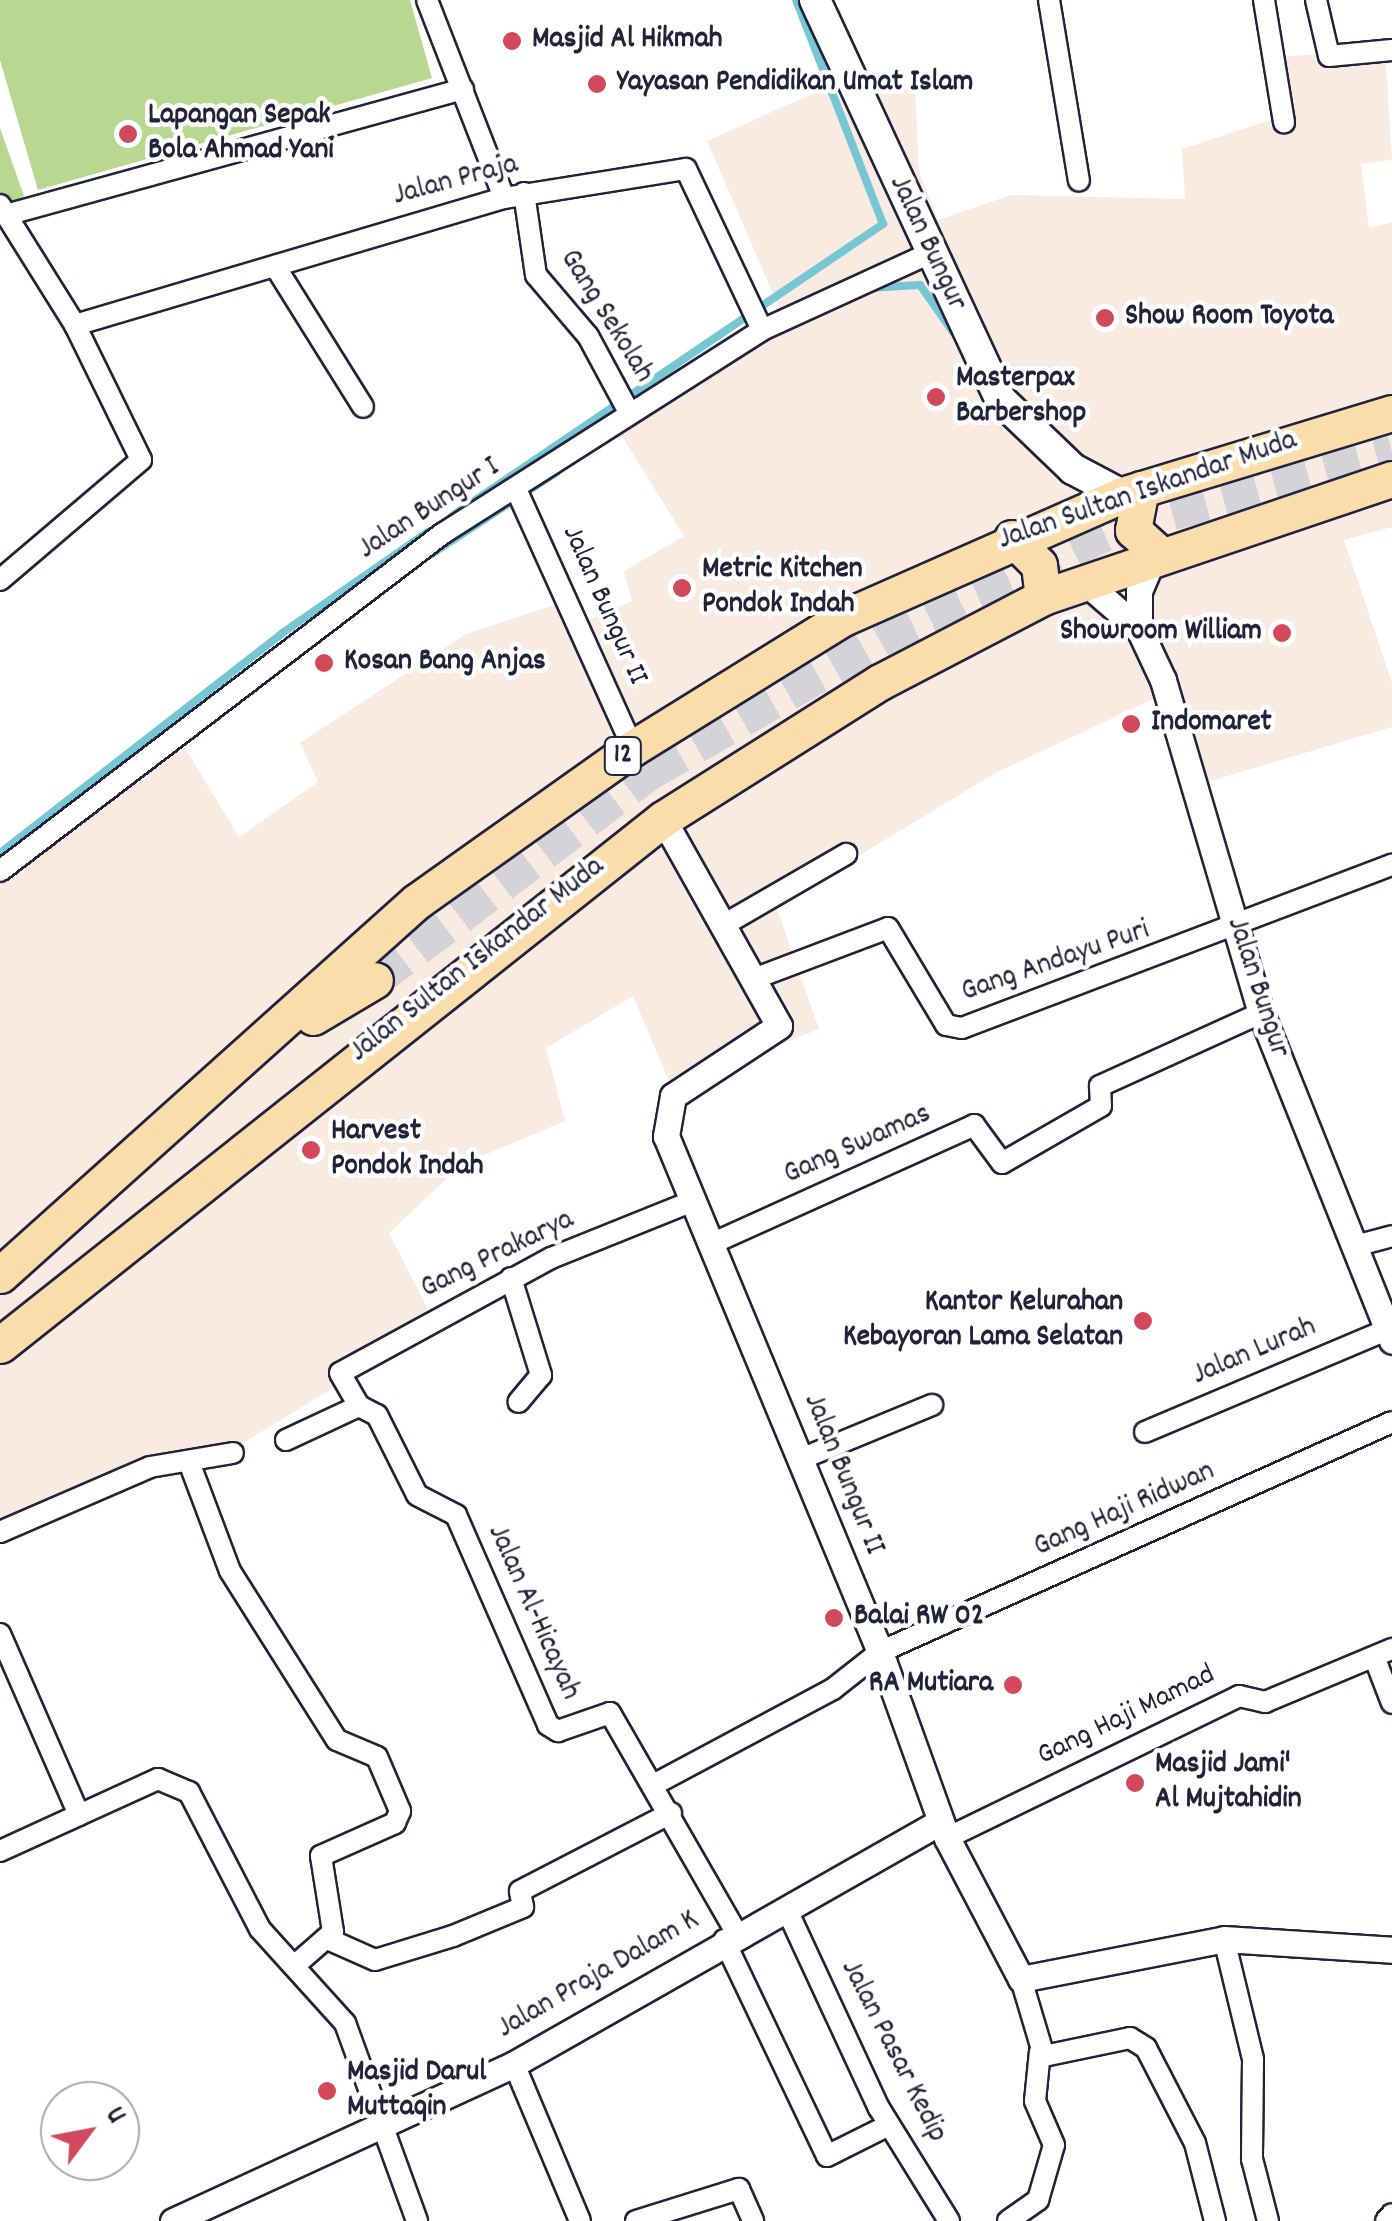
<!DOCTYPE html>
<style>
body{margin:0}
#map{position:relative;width:1392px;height:2221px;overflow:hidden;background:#fff;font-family:Dekko,sans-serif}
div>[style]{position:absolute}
.built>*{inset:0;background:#f9eae2}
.green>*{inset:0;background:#b8d790}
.stream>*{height:8px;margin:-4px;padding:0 4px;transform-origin:4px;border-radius:4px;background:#77c6d3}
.trunk-tunnel>*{height:35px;margin-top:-17.5px;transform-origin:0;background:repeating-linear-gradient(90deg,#d3d3d8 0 35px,transparent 0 53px)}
.roads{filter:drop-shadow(2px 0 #22223b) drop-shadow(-2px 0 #22223b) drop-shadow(0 2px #22223b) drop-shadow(0 -2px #22223b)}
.minor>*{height:20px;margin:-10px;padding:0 10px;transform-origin:10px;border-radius:10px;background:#fff}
.tertiary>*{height:25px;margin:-12.5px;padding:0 12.5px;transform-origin:12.5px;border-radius:12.5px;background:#fff}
.secondary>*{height:30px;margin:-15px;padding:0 15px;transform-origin:15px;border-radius:15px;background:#fff}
.trunk>*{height:35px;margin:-17.5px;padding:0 17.5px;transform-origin:17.5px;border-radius:17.5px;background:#fbddab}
.dots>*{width:28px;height:28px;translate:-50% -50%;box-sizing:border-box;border:5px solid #fff;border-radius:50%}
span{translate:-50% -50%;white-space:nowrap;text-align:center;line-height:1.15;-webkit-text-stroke:9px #fff;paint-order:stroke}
.shield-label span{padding:2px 8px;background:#fff;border:2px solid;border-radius:8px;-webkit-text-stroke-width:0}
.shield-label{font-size:28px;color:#22223b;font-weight:700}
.poi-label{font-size:30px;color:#22223b;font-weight:700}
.left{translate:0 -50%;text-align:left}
.right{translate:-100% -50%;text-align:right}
.street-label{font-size:30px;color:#22223b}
.north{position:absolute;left:40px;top:2081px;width:100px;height:100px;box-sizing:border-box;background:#fff;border:2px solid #a7a7b1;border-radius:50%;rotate:58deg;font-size:28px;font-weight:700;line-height:40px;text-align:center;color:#22223b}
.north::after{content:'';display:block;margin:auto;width:35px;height:45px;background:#d1495b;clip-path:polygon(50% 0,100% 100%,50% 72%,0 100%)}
</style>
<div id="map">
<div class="built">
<div style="clip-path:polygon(1385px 49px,1392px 160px,1361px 164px,1369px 228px,1392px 222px,1392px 527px,1344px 540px,1392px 683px,1392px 727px,1207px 782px,1164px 694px,997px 772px,776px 906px,819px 1029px,672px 1088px,633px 996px,546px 1048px,565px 1121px,461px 1165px,389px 1233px,436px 1325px,230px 1451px,106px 1489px,0 1539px,0 879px,182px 743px,239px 837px,318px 782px,300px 743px,466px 634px,555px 605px,564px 626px,580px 624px,632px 601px,624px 571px,684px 536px,621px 435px,783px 317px,707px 141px,823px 89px,838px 98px,915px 87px,919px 171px,938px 220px,1011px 195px,1185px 199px,1182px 149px,1280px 117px,1267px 58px)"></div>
</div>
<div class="green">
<div style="clip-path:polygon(0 0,410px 0,432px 78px,38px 190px,0 60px)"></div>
<div style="clip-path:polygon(0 128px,24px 196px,7px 205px,0 193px)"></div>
</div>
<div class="stream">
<div style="left:868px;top:288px;width:52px;rotate:-3.3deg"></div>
<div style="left:920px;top:285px;width:57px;rotate:54.9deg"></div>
<div style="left:452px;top:516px;width:521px;rotate:-34.12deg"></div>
<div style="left:883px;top:224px;width:240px;rotate:-111.2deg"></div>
<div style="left:427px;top:557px;width:155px;rotate:-33.2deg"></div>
<div style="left:0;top:853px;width:356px;rotate:-37.9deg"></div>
<div style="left:281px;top:634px;width:179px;rotate:-34.8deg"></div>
</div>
<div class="trunk-tunnel">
<div style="left:375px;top:980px;width:345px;rotate:-37.1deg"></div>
<div style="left:650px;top:772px;width:267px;rotate:-29.9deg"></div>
<div style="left:881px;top:639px;width:265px;rotate:-25.2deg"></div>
<div style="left:1121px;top:526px;width:281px;rotate:-15.1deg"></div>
</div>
<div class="roads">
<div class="minor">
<div style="left:427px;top:0;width:212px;rotate:68.7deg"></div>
<div style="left:1049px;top:0;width:183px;rotate:80.6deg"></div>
<div style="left:1264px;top:0;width:124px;rotate:80.7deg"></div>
<div style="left:1316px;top:0;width:57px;rotate:76.9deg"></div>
<div style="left:1329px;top:56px;width:63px;rotate:-5.4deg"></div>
<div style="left:524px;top:193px;width:83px;rotate:81.7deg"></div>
<div style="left:536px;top:275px;width:80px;rotate:49.6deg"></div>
<div style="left:588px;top:336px;width:86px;rotate:61.7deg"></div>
<div style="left:0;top:205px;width:142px;rotate:58deg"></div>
<div style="left:75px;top:325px;width:150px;rotate:63.9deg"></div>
<div style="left:141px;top:460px;width:185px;rotate:139.6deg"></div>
<div style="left:6px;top:215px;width:474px;rotate:-15.4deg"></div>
<div style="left:275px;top:266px;width:166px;rotate:58deg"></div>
<div style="left:75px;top:325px;width:447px;rotate:-16.5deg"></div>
<div style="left:504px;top:198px;width:184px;rotate:-9.1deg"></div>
<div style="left:686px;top:169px;width:178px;rotate:64.7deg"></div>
<div style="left:516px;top:489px;width:284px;rotate:65.7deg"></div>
<div style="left:0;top:871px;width:556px;rotate:-37.32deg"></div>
<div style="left:442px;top:534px;width:379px;rotate:-32.5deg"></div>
<div style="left:762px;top:330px;width:183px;rotate:-24.6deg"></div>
<div style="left:727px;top:923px;width:138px;rotate:-30.1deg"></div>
<div style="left:756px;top:978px;width:141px;rotate:-20.7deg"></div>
<div style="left:888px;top:928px;width:113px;rotate:59.1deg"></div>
<div style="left:946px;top:1025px;width:16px;rotate:11deg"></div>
<div style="left:962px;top:1028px;width:460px;rotate:-20.8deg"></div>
<div style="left:693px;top:1201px;width:153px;rotate:158.1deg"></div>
<div style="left:551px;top:1258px;width:240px;rotate:151.4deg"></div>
<div style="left:340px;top:1373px;width:38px;rotate:60deg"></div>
<div style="left:359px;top:1406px;width:20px;rotate:27deg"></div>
<div style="left:377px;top:1415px;width:89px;rotate:63.4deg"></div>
<div style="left:417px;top:1495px;width:44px;rotate:27.1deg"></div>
<div style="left:456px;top:1515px;width:229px;rotate:66.3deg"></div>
<div style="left:548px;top:1725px;width:12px;rotate:31deg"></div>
<div style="left:558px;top:1731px;width:55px;rotate:-19.1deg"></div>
<div style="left:610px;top:1713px;width:255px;rotate:60.1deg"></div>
<div style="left:711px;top:1244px;width:289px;rotate:-24.3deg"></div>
<div style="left:974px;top:1125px;width:47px;rotate:53.6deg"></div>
<div style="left:1002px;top:1163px;width:114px;rotate:-29.9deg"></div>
<div style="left:1101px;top:1106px;width:20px;rotate:-93deg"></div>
<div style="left:1100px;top:1086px;width:177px;rotate:-24.4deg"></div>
<div style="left:1355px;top:1246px;width:38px;rotate:-15deg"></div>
<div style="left:511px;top:1278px;width:102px;rotate:72.8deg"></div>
<div style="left:541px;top:1375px;width:35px;rotate:130deg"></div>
<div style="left:1145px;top:1432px;width:263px;rotate:-22.9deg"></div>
<div style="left:286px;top:1440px;width:81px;rotate:-25deg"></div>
<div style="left:801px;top:1459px;width:142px;rotate:-22.4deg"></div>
<div style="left:189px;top:1462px;width:116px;rotate:69.4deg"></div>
<div style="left:230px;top:1571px;width:200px;rotate:57.7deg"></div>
<div style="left:337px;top:1740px;width:43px;rotate:23deg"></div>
<div style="left:377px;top:1757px;width:59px;rotate:66.9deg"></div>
<div style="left:400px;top:1811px;width:13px;rotate:113deg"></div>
<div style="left:395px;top:1823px;width:81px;rotate:156deg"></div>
<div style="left:321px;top:1856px;width:77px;rotate:81deg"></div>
<div style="left:333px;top:1932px;width:52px;rotate:138.9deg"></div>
<div style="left:0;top:1532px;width:163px;rotate:-23.4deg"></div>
<div style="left:150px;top:1467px;width:84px;rotate:-9.6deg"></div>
<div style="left:0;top:1634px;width:197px;rotate:66.4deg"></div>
<div style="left:79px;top:1815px;width:87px;rotate:-24.5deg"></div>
<div style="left:158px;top:1779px;width:34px;rotate:23deg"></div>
<div style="left:189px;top:1792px;width:154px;rotate:62.6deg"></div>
<div style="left:260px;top:1929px;width:127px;rotate:47.9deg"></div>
<div style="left:345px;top:2023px;width:211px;rotate:70deg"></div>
<div style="left:1375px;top:1659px;width:47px;rotate:68.9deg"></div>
<div style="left:655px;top:1784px;width:202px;rotate:-28.1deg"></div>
<div style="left:833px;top:1689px;width:60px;rotate:-38.2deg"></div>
<div style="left:880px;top:1652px;width:561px;rotate:-24.19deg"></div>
<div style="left:947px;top:1838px;width:325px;rotate:-25.9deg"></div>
<div style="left:1239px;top:1696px;width:27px;rotate:13deg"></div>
<div style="left:1265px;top:1702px;width:138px;rotate:-22.7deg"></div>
<div style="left:0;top:1851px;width:87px;rotate:-24.5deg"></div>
<div style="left:786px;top:1908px;width:221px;rotate:65.1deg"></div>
<div style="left:879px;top:2108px;width:133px;rotate:58.2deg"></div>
<div style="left:1224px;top:1939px;width:123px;rotate:76.4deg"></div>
<div style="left:1253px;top:2059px;width:100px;rotate:90.6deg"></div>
<div style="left:1252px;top:2159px;width:64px;rotate:75.5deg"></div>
<div style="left:330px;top:1940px;width:49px;rotate:24deg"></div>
<div style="left:375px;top:1960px;width:82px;rotate:-17.1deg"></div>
<div style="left:453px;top:1936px;width:76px;rotate:-22.5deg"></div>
<div style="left:523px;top:1907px;width:16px;rotate:-101deg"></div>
<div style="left:520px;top:1891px;width:170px;rotate:-27.3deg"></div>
<div style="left:724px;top:1940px;width:239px;rotate:64.5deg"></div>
<div style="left:827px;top:2156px;width:69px;rotate:-26.6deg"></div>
<div style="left:1021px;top:1979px;width:80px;rotate:73.4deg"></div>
<div style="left:1044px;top:2056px;width:88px;rotate:-11.8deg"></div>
<div style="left:1130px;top:2038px;width:19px;rotate:32deg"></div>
<div style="left:1146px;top:2048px;width:107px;rotate:62.7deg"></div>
<div style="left:1195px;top:2143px;width:81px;rotate:75.6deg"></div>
<div style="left:514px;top:2064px;width:170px;rotate:67.2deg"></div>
<div style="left:636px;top:2221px;width:108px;rotate:-17.3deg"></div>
<div style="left:739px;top:2189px;width:35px;rotate:66deg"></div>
<div style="left:1008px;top:2221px;width:37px;rotate:-35deg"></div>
<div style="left:1038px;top:2200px;width:57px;rotate:-73.8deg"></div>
<div style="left:1054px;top:2145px;width:48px;rotate:-113.4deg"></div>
<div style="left:1035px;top:2101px;width:50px;rotate:-84.3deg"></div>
<div style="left:1386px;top:2221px;width:9px;rotate:-49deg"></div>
</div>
<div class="tertiary">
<div style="left:1085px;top:582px;width:72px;rotate:41deg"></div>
<div style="left:1139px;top:629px;width:56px;rotate:64.8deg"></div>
<div style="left:1163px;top:680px;width:347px;rotate:73.6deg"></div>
<div style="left:1261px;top:1013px;width:353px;rotate:68.2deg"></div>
<div style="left:1139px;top:629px;width:38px;rotate:-90deg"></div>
<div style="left:1139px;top:591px;width:36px;rotate:-67deg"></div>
<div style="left:663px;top:819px;width:237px;rotate:60.7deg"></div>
<div style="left:779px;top:1026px;width:127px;rotate:146.6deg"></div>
<div style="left:673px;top:1096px;width:41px;rotate:99.9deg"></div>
<div style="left:666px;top:1136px;width:559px;rotate:67.47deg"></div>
<div style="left:880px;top:1652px;width:198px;rotate:70.2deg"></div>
<div style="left:947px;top:1838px;width:159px;rotate:62.3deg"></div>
<div style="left:1021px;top:1979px;width:207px;rotate:-11.1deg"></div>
<div style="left:1224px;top:1939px;width:168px;rotate:3.7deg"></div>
<div style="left:173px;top:2221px;width:375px;rotate:-24.7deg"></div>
<div style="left:514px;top:2064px;width:490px;rotate:-29.6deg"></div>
</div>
<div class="secondary">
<div style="left:815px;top:0;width:441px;rotate:65.1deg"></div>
<div style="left:1001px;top:400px;width:100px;rotate:43.8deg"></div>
<div style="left:1073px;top:469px;width:55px;rotate:28deg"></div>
</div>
<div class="trunk">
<div style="left:1141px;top:489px;width:42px;rotate:101deg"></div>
<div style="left:1133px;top:530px;width:38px;rotate:42deg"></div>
<div style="left:1012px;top:538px;width:38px;rotate:45deg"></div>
<div style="left:1039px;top:565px;width:32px;rotate:83deg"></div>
<div style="left:313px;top:1017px;width:72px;rotate:-30.8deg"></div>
<div style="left:0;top:1275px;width:559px;rotate:-41.88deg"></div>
<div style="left:416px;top:902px;width:266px;rotate:-35.4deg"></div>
<div style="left:633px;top:748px;width:247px;rotate:-31.8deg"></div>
<div style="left:843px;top:618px;width:305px;rotate:-23.8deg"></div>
<div style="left:1122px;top:495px;width:282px;rotate:-16.9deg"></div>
<div style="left:0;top:1345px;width:846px;rotate:-38.43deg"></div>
<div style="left:663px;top:819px;width:257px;rotate:-32.3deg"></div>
<div style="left:880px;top:682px;width:184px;rotate:-27.5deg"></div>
<div style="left:1043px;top:597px;width:368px;rotate:-18.7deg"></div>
</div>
</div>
<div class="dots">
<div style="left:512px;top:41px;background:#d1495b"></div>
<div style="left:597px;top:84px;background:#d1495b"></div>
<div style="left:128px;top:134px;background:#d1495b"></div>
<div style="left:1105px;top:318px;background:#d1495b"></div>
<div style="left:936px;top:397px;background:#d1495b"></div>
<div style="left:682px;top:588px;background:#d1495b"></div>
<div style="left:1282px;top:633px;background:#d1495b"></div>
<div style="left:324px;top:663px;background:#d1495b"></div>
<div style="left:1131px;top:724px;background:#d1495b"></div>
<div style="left:311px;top:1150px;background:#d1495b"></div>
<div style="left:1143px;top:1321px;background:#d1495b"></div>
<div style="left:834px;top:1618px;background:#d1495b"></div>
<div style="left:1013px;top:1685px;background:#d1495b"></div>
<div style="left:1135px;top:1783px;background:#d1495b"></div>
<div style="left:327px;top:2091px;background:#d1495b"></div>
</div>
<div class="shield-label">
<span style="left:623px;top:756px">12</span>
</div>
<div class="poi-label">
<span class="left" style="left:532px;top:41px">Masjid Al Hikmah</span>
<span class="left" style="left:617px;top:84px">Yayasan Pendidikan Umat Islam</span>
<span class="left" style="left:148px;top:134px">Lapangan Sepak<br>Bola Ahmad Yani</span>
<span class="left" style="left:1125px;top:318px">Show Room Toyota</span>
<span class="left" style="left:956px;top:397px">Masterpax<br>Barbershop</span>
<span class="left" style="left:702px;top:588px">Metric Kitchen<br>Pondok Indah</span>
<span class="right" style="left:1262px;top:633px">Showroom William</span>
<span class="left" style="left:344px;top:663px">Kosan Bang Anjas</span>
<span class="left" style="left:1151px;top:724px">Indomaret</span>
<span class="left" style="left:331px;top:1150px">Harvest<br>Pondok Indah</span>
<span class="right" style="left:1123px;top:1321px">Kantor Kelurahan<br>Kebayoran Lama Selatan</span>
<span class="left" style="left:854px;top:1618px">Balai RW 02</span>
<span class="right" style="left:993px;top:1685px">RA Mutiara</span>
<span class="left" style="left:1155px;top:1783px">Masjid Jami'<br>Al Mujtahidin</span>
<span class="left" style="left:347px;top:2091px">Masjid Darul<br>Muttaqin</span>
</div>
<div class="street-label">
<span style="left:456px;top:182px;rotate:-15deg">Jalan Praja</span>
<span style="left:926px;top:244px;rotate:65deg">Jalan Bungur</span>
<span style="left:605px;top:317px;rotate:58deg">Gang Sekolah</span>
<span style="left:1148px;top:492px;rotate:-19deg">Jalan Sultan Iskandar Muda</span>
<span style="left:430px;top:510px;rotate:-33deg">Jalan Bungur I</span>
<span style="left:603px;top:606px;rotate:66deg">Jalan Bungur II</span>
<span style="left:478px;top:961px;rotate:-38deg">Jalan Sultan Iskandar Muda</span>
<span style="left:1056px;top:963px;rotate:-19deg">Gang Andayu Puri</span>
<span style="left:1256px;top:988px;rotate:72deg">Jalan Bungur</span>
<span style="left:858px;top:1146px;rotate:-24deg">Gang Swamas</span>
<span style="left:498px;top:1256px;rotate:-26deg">Gang Prakarya</span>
<span style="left:1255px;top:1353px;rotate:-23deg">Jalan Lurah</span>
<span style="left:842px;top:1475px;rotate:68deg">Jalan Bungur II</span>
<span style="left:1125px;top:1511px;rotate:-24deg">Gang Haji Ridwan</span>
<span style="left:532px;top:1613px;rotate:66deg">Jalan Al-Hicayah</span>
<span style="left:1127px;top:1717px;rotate:-26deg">Gang Haji Mamad</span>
<span style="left:599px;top:1976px;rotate:-30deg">Jalan Praja Dalam K</span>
<span style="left:892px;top:2052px;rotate:63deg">Jalan Pasar Kedip</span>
</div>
<div class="north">U</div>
</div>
